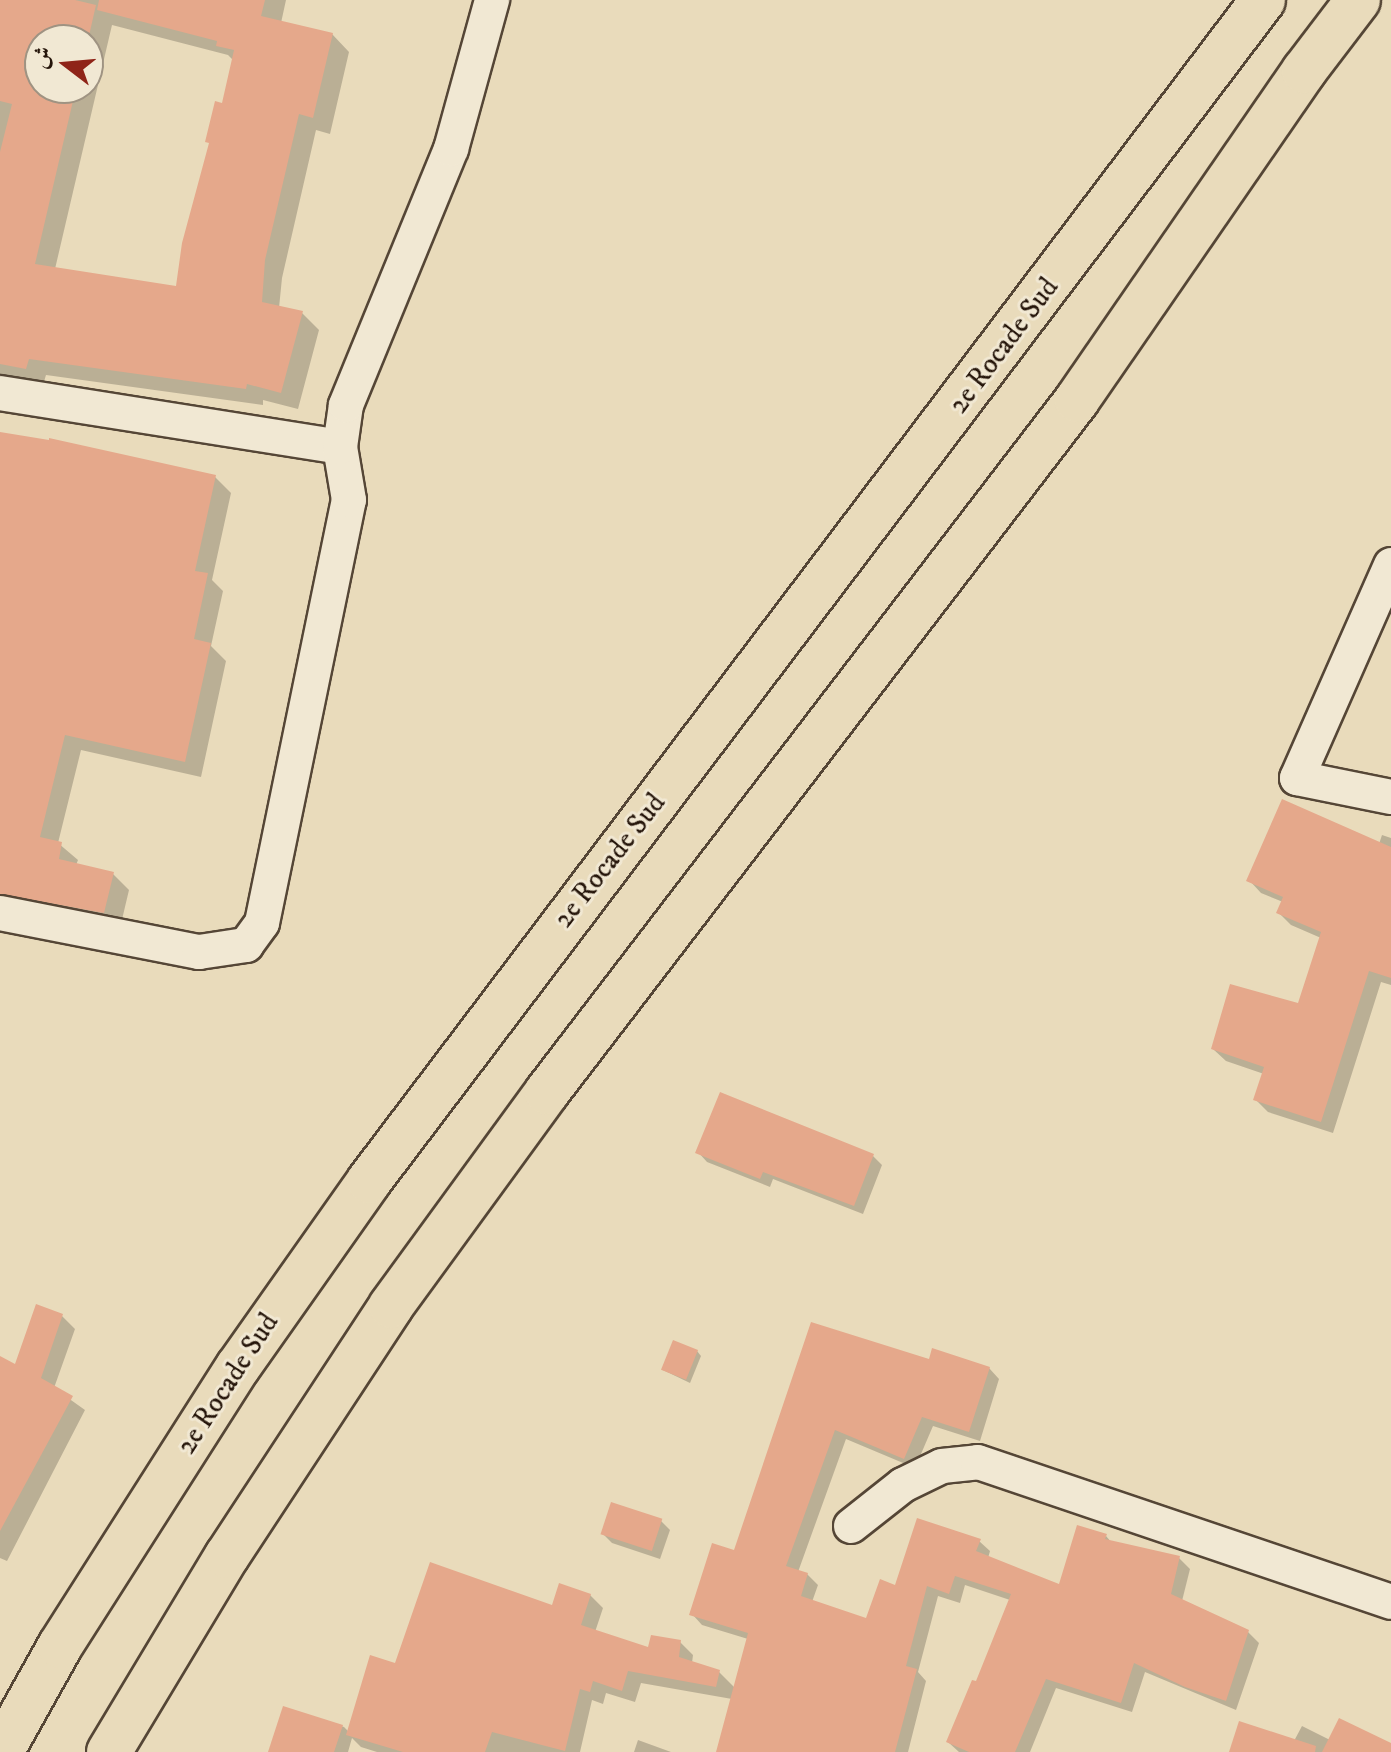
<!DOCTYPE html>
<meta charset="utf-8">
<style>
body{margin:0}
#map{position:relative;width:1391px;height:1752px;overflow:hidden;background:#e9dbbb;font-family:"IM FELL DW Pica",Amiri,serif}
div>[style]{position:absolute}
.shadow>*{inset:0;background:#0003}
.building>*{inset:0;background:#e5a88b;transform-origin:0 0}
.roads{filter:drop-shadow(2px 0 #554636) drop-shadow(-2px 0 #554636) drop-shadow(0 2px #554636) drop-shadow(0 -2px #554636)}
.minor>*{height:34px;margin:-17px;padding:0 17px;transform-origin:17px;border-radius:17px;background:#f1e8d3}
.motorway>*{height:44px;margin:-22px;padding:0 22px;transform-origin:22px;border-radius:22px;background:#e9dbbb}
span{translate:-50% -50%;white-space:nowrap;text-align:center;line-height:1.15;-webkit-text-stroke:6px #f1e8d3;paint-order:stroke}
.street-label{font-size:28px;color:#241409}
.north{position:absolute;left:24px;top:24px;width:80px;height:80px;box-sizing:border-box;background:#f1e8d3;border:2px solid #9f9382;border-radius:50%;rotate:286deg;font-size:22px;font-weight:700;line-height:32px;text-align:center;color:#241409}
.north::after{content:'';display:block;margin:auto;width:28px;height:36px;background:#8f2418;clip-path:polygon(50% 0,100% 100%,50% 72%,0 100%)}
</style>
<div id="map">
<div class="shadow">
<div style="clip-path:polygon(evenodd,0 0,286px 0,281px 23px,332px 34px,349px 52px,330px 134px,316px 130px,282px 278px,279px 308px,302px 313px,319px 330px,298px 409px,263px 400px,263px 405px,46px 375px,43px 385px,0 377px,0 0,112px 25px,228px 55px,234px 61px,178px 289px,55px 269px,112px 25px,0 0,40px 40px,88px 40px,88px 88px,40px 88px,40px 40px)"></div>
<div style="clip-path:polygon(0 434px,215px 477px,231px 493px,212px 580px,223px 591px,211px 646px,226px 661px,201px 777px,81px 750px,58px 843px,78px 860px,76px 865px,113px 874px,129px 890px,120px 928px,0 913px)"></div>
<div style="clip-path:polygon(1382px 835px,1391px 838px,1391px 985px,1381px 982px,1333px 1133px,1268px 1112px,1255px 1099px,1264px 1074px,1226px 1061px,1213px 1049px,1299px 1005px,1321px 938px,1291px 925px,1279px 913px,1283px 902px,1261px 893px,1249px 880px,1379px 844px)"></div>
<div style="clip-path:polygon(698px 1152px,873px 1156px,882px 1165px,863px 1214px,773px 1179px,770px 1187px,707px 1162px)"></div>
<div style="clip-path:polygon(62px 1316px,75px 1329px,54px 1388px,85px 1410px,7px 1561px,0 1558px,0 1358px,16px 1367px)"></div>
<div style="clip-path:polygon(812px 1324px,930px 1362px,989px 1368px,999px 1379px,980px 1441px,933px 1426px,915px 1468px,846px 1439px,798px 1572px,807px 1574px,818px 1585px,812px 1602px,867px 1620px,897px 1587px,979px 1541px,990px 1551px,988px 1558px,1060px 1587px,1106px 1536px,1112px 1543px,1179px 1558px,1190px 1569px,1182px 1601px,1248px 1632px,1259px 1643px,1236px 1710px,1145px 1672px,1132px 1712px,1056px 1688px,1030px 1752px,959px 1752px,948px 1742px,977px 1684px,1010px 1600px,965px 1585px,960px 1603px,938px 1596px,918px 1672px,926px 1681px,908px 1752px,729px 1752px,732px 1699px,641px 1683px,635px 1702px,606px 1693px,603px 1704px,592px 1700px,580px 1752px,377px 1752px,361px 1747px,352px 1738px,348px 1752px,274px 1752px,284px 1708px,344px 1727px,349px 1732px,397px 1665px,590px 1595px,603px 1608px,595px 1632px,650px 1650px,680px 1642px,693px 1655px,692px 1663px,719px 1672px,735px 1688px,748px 1639px,702px 1625px,692px 1614px,735px 1553px)"></div>
<div style="clip-path:polygon(697px 1351px,701px 1356px,690px 1383px,663px 1370px)"></div>
<div style="clip-path:polygon(660px 1520px,670px 1530px,660px 1559px,612px 1543px,603px 1534px)"></div>
<div style="clip-path:polygon(1302px 1726px,1330px 1740px,1374px 1752px,1231px 1752px,1294px 1741px)"></div>
<div style="clip-path:polygon(638px 1740px,671px 1752px,634px 1752px)"></div>
</div>
<div class="building">
<div style="clip-path:polygon(0 0,75px 0,96px 5px,88px 40px,40px 40px,40px 88px,76px 88px,35px 264px,176px 286px,182px 243px,209px 143px,205px 142px,215px 101px,222px 103px,234px 50px,216px 46px,217px 41px,97px 10px,99px 0,265px 0,261px 16px,333px 33px,313px 118px,299px 114px,265px 260px,262px 302px,303px 311px,281px 393px,247px 384px,246px 389px,29px 359px,26px 369px,0 364px,0 152px,12px 104px,0 101px)"></div>
<div style="clip-path:polygon(0 432px,49px 440px,49px 438px,216px 475px,195px 571px,208px 573px,194px 639px,211px 643px,185px 762px,65px 735px,40px 837px,62px 842px,59px 859px,114px 872px,104px 913px,0 894px)"></div>
<div style="clip-path:polygon(1282px 799px,1391px 847px,1391px 978px,1369px 971px,1321px 1122px,1253px 1100px,1264px 1067px,1211px 1049px,1230px 984px,1298px 1003px,1321px 932px,1276px 913px,1283px 897px,1246px 881px)"></div>
<div style="clip-path:polygon(720px 1092px,874px 1154px,854px 1206px,763px 1172px,760px 1179px,695px 1153px)"></div>
<div style="clip-path:polygon(36px 1304px,63px 1314px,41px 1378px,73px 1396px,0 1531px,0 1356px,15px 1364px)"></div>
<div style="clip-path:polygon(811px 1322px,929px 1359px,932px 1348px,990px 1367px,969px 1432px,922px 1417px,904px 1459px,835px 1430px,786px 1566px,808px 1573px,801px 1596px,866px 1618px,880px 1579px,895px 1585px,917px 1518px,981px 1539px,976px 1551px,1059px 1584px,1077px 1525px,1107px 1534px,1105px 1539px,1180px 1556px,1171px 1594px,1249px 1630px,1226px 1701px,1185px 1687px,1134px 1663px,1121px 1703px,1046px 1679px,1015px 1752px,969px 1752px,946px 1742px,972px 1680px,976px 1681px,1011px 1594px,955px 1576px,949px 1594px,927px 1586px,906px 1666px,917px 1669px,895px 1752px,716px 1752px,748px 1633px,689px 1615px,712px 1543px,734px 1550px)"></div>
<div style="left:673px;top:1340px;width:27px;height:32px;rotate:22deg"></div>
<div style="left:611px;top:1502px;width:54px;height:34px;rotate:18deg"></div>
<div style="clip-path:polygon(430px 1562px,552px 1605px,559px 1583px,591px 1594px,581px 1625px,648px 1647px,651px 1635px,681px 1640px,679px 1657px,720px 1670px,716px 1687px,628px 1671px,622px 1691px,593px 1681px,590px 1692px,580px 1689px,565px 1751px,492px 1732px,485px 1752px,403px 1752px,346px 1735px,370px 1655px,395px 1663px)"></div>
<div style="clip-path:polygon(283px 1706px,343px 1725px,334px 1752px,268px 1752px)"></div>
<div style="clip-path:polygon(1339px 1718px,1391px 1743px,1391px 1752px,1322px 1752px)"></div>
<div style="clip-path:polygon(1239px 1721px,1316px 1746px,1315px 1752px,1229px 1752px)"></div>
</div>
<div class="roads">
<div class="minor">
<div style="left:0;top:393px;width:344px;rotate:9deg"></div>
<div style="left:1391px;top:565px;width:233px;rotate:113.8deg"></div>
<div style="left:1297px;top:778px;width:96px;rotate:11.4deg"></div>
<div style="left:0;top:913px;width:203px;rotate:11.1deg"></div>
<div style="left:199px;top:952px;width:48px;rotate:-8.5deg"></div>
<div style="left:246px;top:945px;width:27px;rotate:-54deg"></div>
<div style="left:262px;top:923px;width:432px;rotate:-78.4deg"></div>
<div style="left:349px;top:500px;width:54px;rotate:-99.6deg"></div>
<div style="left:340px;top:447px;width:42px;rotate:-81.9deg"></div>
<div style="left:346px;top:405px;width:277px;rotate:-67.7deg"></div>
<div style="left:451px;top:149px;width:155px;rotate:-74.6deg"></div>
<div style="left:851px;top:1526px;width:66px;rotate:-38.3deg"></div>
<div style="left:903px;top:1485px;width:43px;rotate:-26deg"></div>
<div style="left:942px;top:1466px;width:36px;rotate:-6deg"></div>
<div style="left:978px;top:1462px;width:436px;rotate:18.7deg"></div>
</div>
<div class="motorway">
<div style="left:1px;top:1752px;width:121px;rotate:-60.9deg"></div>
<div style="left:60px;top:1646px;width:331px;rotate:-57.5deg"></div>
<div style="left:238px;top:1367px;width:228px;rotate:-54.8deg"></div>
<div style="left:369px;top:1181px;width:1481px;rotate:-52.87deg"></div>
<div style="left:109px;top:1752px;width:229px;rotate:-59deg"></div>
<div style="left:227px;top:1556px;width:299px;rotate:-56.7deg"></div>
<div style="left:391px;top:1306px;width:265px;rotate:-53.9deg"></div>
<div style="left:547px;top:1092px;width:872px;rotate:-52.55deg"></div>
<div style="left:1077px;top:400px;width:400px;rotate:-55.4deg"></div>
<div style="left:1304px;top:71px;width:89px;rotate:-52.7deg"></div>
</div>
</div>
<div class="street-label">
<span style="left:1004px;top:346px;rotate:-53deg">2e Rocade Sud</span>
<span style="left:610px;top:861px;rotate:-52deg">2e Rocade Sud</span>
<span style="left:228px;top:1384px;rotate:-57deg">2e Rocade Sud</span>
</div>
<div class="north">ش</div>
</div>
